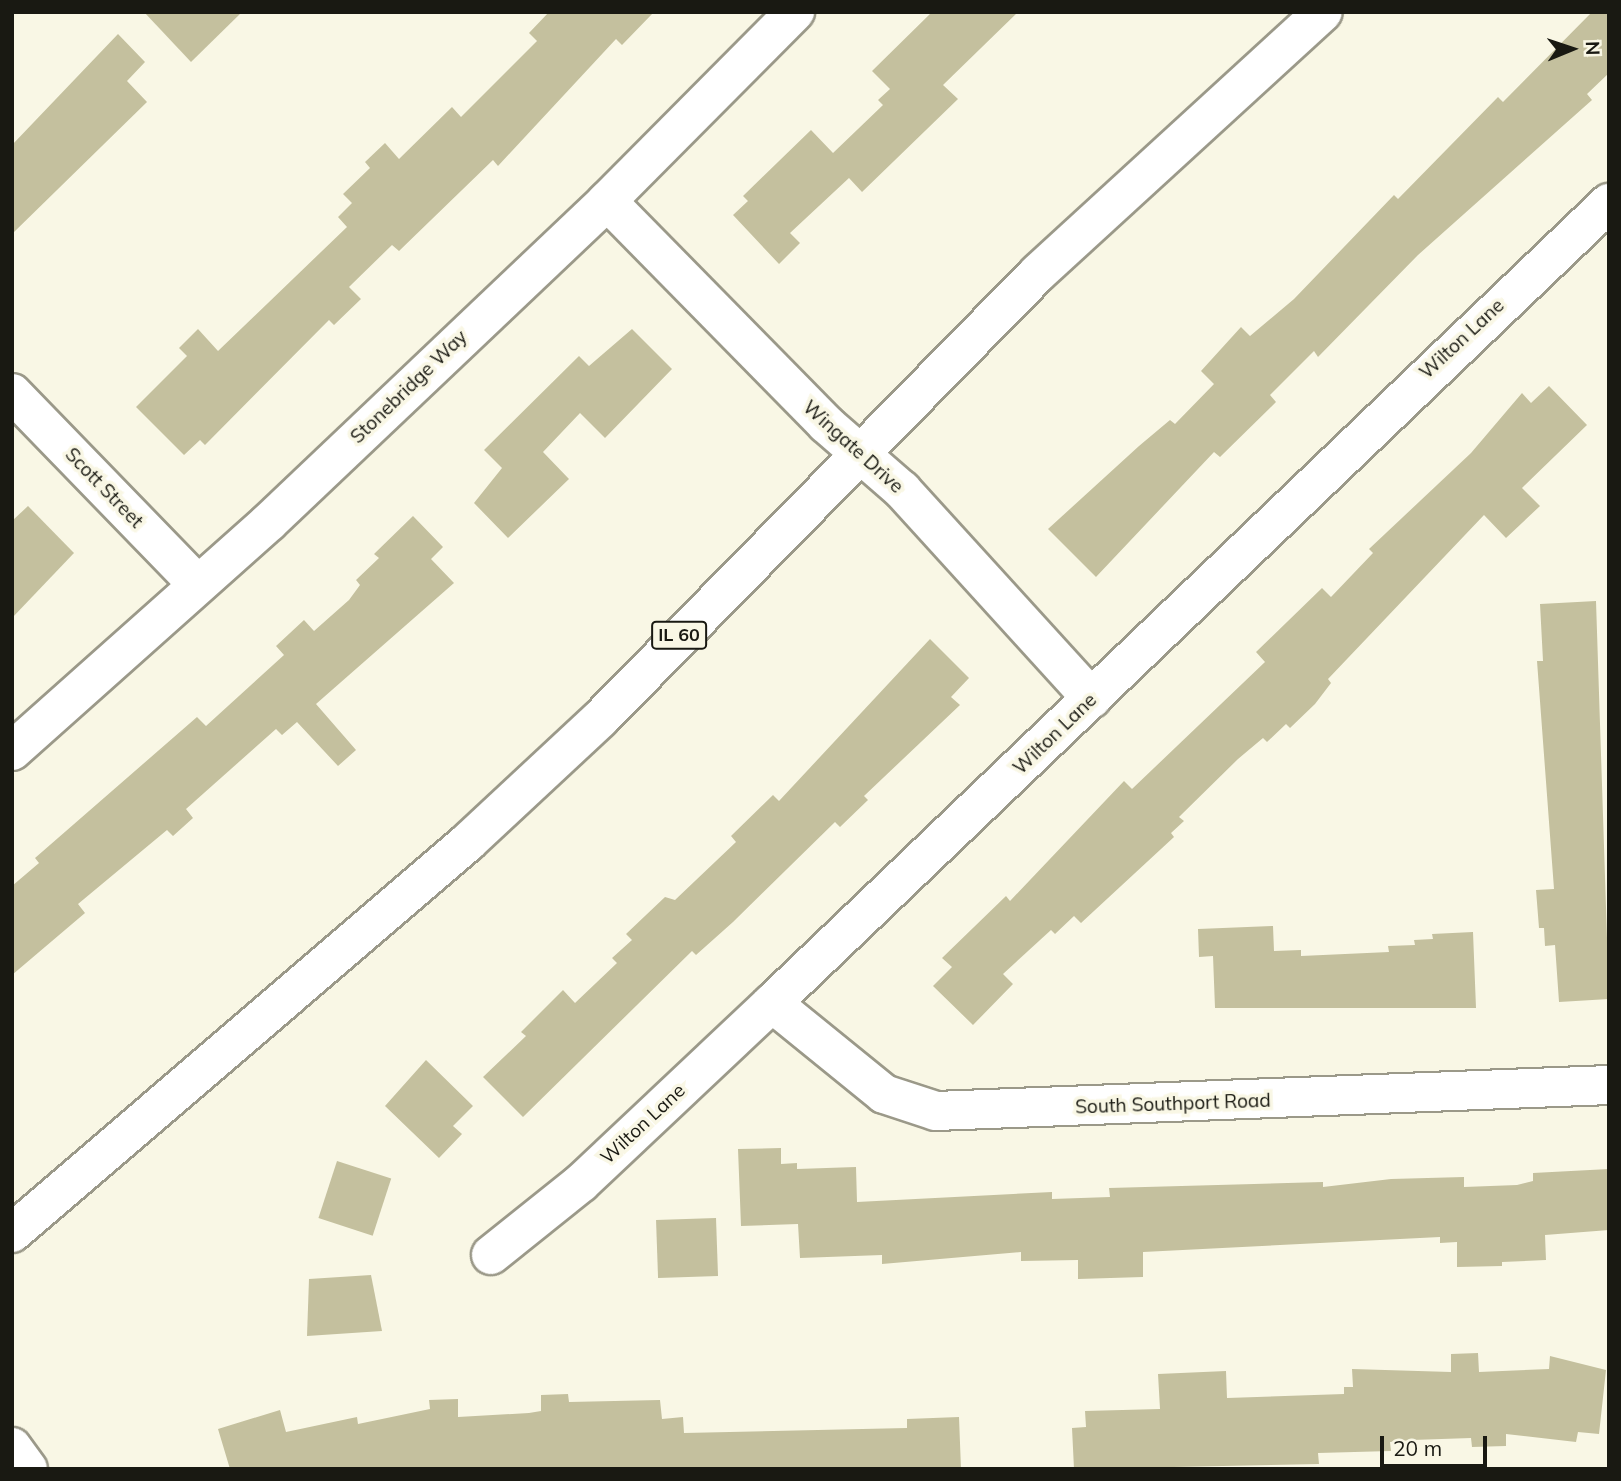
<!DOCTYPE html>
<style>
body{margin:0}
#map{position:relative;width:1621px;height:1481px;overflow:hidden;background:#f9f7e5;font-family:Mulish,sans-serif}
div>[style]{position:absolute}
.building>*{inset:0;background:#c4c09e;transform-origin:0 0}
.roads{filter:drop-shadow(2px 0 #9b9989) drop-shadow(-2px 0 #9b9989) drop-shadow(0 2px #9b9989) drop-shadow(0 -2px #9b9989)}
.minor>*{height:38px;margin:-19px;padding:0 19px;transform-origin:19px;border-radius:19px;background:#fff}
.major>*{height:38px;margin:-19px;padding:0 19px;transform-origin:19px;border-radius:19px;background:#fff}
span{translate:-50% -50%;white-space:nowrap;text-align:center;line-height:1.15;-webkit-text-stroke:7px #f9f7e5;paint-order:stroke}
.shield-label span{padding:2px 5px;background:#f9f7e5;border:2px solid;border-radius:5px;-webkit-text-stroke-width:0}
.shield-label{font-size:18px;color:#191912;font-weight:700}
.street-label{font-size:19px;color:#191912}
.frame{position:absolute;inset:0;border:14px solid #191912;pointer-events:none}
.north{position:absolute;left:1537px;top:14px;width:70px;height:70px;-webkit-text-stroke:5px #f9f7e5;paint-order:stroke;rotate:88deg;font-size:19px;font-weight:700;line-height:28px;text-align:center;color:#191912}
.north::after{content:'';display:block;margin:auto;width:24px;height:32px;background:#191912;clip-path:polygon(50% 0,100% 100%,50% 72%,0 100%)}
.scale{position:absolute;left:1380px;top:1436px;width:107px;height:32px;box-sizing:border-box;border:4px solid #191912;border-top:0;padding-left:9px;font-size:21px;line-height:24px;white-space:nowrap;color:#191912;-webkit-text-stroke:5px #f9f7e5;paint-order:stroke}
</style>
<div id="map">
<div class="building">
<div style="clip-path:polygon(144px 12px,242px 12px,191px 62px)"></div>
<div style="clip-path:polygon(549px 12px,654px 12px,622px 45px,616px 39px,498px 166px,493px 160px,399px 251px,392px 245px,349px 287px,361px 299px,334px 325px,329px 320px,205px 445px,200px 440px,184px 455px,136px 407px,187px 356px,179px 348px,198px 329px,218px 351px,347px 227px,338px 217px,352px 203px,343px 194px,370px 168px,365px 162px,385px 143px,399px 159px,452px 107px,461px 117px,537px 41px,529px 33px)"></div>
<div style="clip-path:polygon(932px 12px,1018px 12px,943px 85px,958px 99px,862px 192px,849px 178px,790px 233px,800px 243px,779px 264px,733px 215px,748px 201px,743px 196px,811px 130px,833px 153px,883px 105px,878px 100px,890px 89px,872px 71px)"></div>
<div style="clip-path:polygon(1592px 12px,1609px 12px,1609px 73px,1587px 94px,1592px 100px,1418px 255px,1318px 357px,1314px 351px,1270px 395px,1276px 402px,1220px 457px,1214px 452px,1096px 577px,1048px 529px,1139px 446px,1170px 420px,1175px 424px,1214px 384px,1201px 371px,1241px 327px,1250px 336px,1294px 299px,1394px 195px,1398px 199px,1498px 97px,1503px 102px)"></div>
<div style="clip-path:polygon(118px 34px,145px 62px,127px 81px,147px 102px,12px 234px,12px 145px)"></div>
<div style="clip-path:polygon(632px 329px,672px 369px,605px 438px,580px 413px,543px 452px,569px 479px,508px 538px,474px 503px,502px 468px,484px 450px,579px 356px,589px 366px)"></div>
<div style="clip-path:polygon(1549px 386px,1587px 425px,1522px 488px,1540px 506px,1506px 538px,1484px 515px,1328px 679px,1331px 683px,1315px 704px,1290px 728px,1286px 724px,1267px 742px,1263px 738px,1238px 759px,1179px 817px,1184px 821px,1171px 833px,1174px 837px,1081px 923px,1074px 916px,1055px 934px,1051px 930px,1003px 974px,1013px 984px,973px 1025px,933px 986px,952px 967px,942px 958px,1006px 896px,1010px 901px,1124px 781px,1132px 789px,1265px 662px,1256px 652px,1322px 588px,1331px 597px,1373px 553px,1369px 549px,1471px 453px,1522px 393px,1531px 403px)"></div>
<div style="clip-path:polygon(28px 506px,74px 553px,12px 618px,12px 521px)"></div>
<div style="clip-path:polygon(413px 516px,443px 547px,431px 559px,454px 583px,316px 704px,356px 750px,338px 766px,297px 722px,282px 735px,276px 729px,186px 809px,193px 818px,173px 836px,167px 830px,78px 904px,85px 913px,12px 975px,12px 886px,39px 863px,35px 858px,197px 717px,206px 726px,284px 655px,276px 646px,304px 620px,314px 631px,349px 600px,360px 585px,356px 580px,379px 558px,374px 554px)"></div>
<div style="clip-path:polygon(1596px 601px,1609px 999px,1559px 1002px,1555px 945px,1545px 946px,1544px 928px,1539px 928px,1536px 890px,1554px 889px,1537px 661px,1543px 661px,1540px 604px)"></div>
<div style="clip-path:polygon(930px 639px,969px 678px,951px 697px,960px 705px,864px 796px,868px 800px,840px 827px,835px 822px,733px 922px,696px 955px,692px 951px,523px 1117px,483px 1077px,526px 1036px,521px 1032px,563px 990px,575px 1003px,617px 963px,612px 958px,632px 940px,626px 934px,665px 897px,675px 900px,736px 842px,731px 836px,773px 795px,779px 801px)"></div>
<div style="clip-path:polygon(1273px 926px,1274px 951px,1301px 950px,1301px 956px,1389px 952px,1388px 946px,1415px 945px,1414px 940px,1433px 939px,1432px 934px,1473px 932px,1476px 1008px,1215px 1008px,1213px 956px,1199px 957px,1198px 929px)"></div>
<div style="clip-path:polygon(426px 1060px,473px 1106px,453px 1126px,462px 1134px,439px 1158px,385px 1106px)"></div>
<div style="clip-path:polygon(781px 1148px,781px 1164px,797px 1163px,797px 1169px,856px 1167px,857px 1202px,1052px 1192px,1052px 1199px,1110px 1197px,1109px 1188px,1323px 1182px,1323px 1187px,1391px 1179px,1464px 1177px,1464px 1187px,1517px 1185px,1533px 1181px,1533px 1173px,1609px 1169px,1609px 1230px,1545px 1235px,1546px 1260px,1502px 1262px,1502px 1266px,1457px 1267px,1457px 1242px,1440px 1243px,1440px 1237px,1143px 1252px,1143px 1277px,1078px 1279px,1078px 1260px,1021px 1261px,1021px 1252px,882px 1264px,882px 1255px,800px 1258px,798px 1224px,741px 1226px,738px 1149px)"></div>
<div style="left:337px;top:1161px;width:57px;height:60px;rotate:18deg"></div>
<div style="left:716px;top:1218px;width:58px;height:60px;rotate:88deg"></div>
<div style="clip-path:polygon(371px 1275px,382px 1331px,307px 1336px,309px 1279px)"></div>
<div style="clip-path:polygon(1478px 1353px,1479px 1372px,1549px 1369px,1550px 1356px,1606px 1370px,1599px 1434px,1578px 1432px,1576px 1442px,1506px 1434px,1506px 1446px,1472px 1447px,1471px 1438px,1412px 1440px,1390px 1442px,1391px 1451px,1318px 1453px,1319px 1464px,1074px 1469px,1072px 1428px,1086px 1427px,1085px 1411px,1160px 1409px,1158px 1374px,1226px 1371px,1227px 1398px,1344px 1394px,1344px 1387px,1353px 1387px,1352px 1369px,1451px 1372px,1451px 1354px)"></div>
<div style="clip-path:polygon(568px 1394px,569px 1402px,660px 1400px,662px 1419px,683px 1417px,684px 1433px,907px 1428px,907px 1419px,959px 1417px,961px 1469px,230px 1469px,218px 1429px,280px 1410px,286px 1432px,357px 1417px,358px 1424px,430px 1409px,429px 1400px,458px 1399px,458px 1417px,529px 1413px,541px 1411px,541px 1395px)"></div>
</div>
<div class="roads">
<div class="minor">
<div style="left:607px;top:201px;width:313px;rotate:45.5deg"></div>
<div style="left:826px;top:424px;width:101px;rotate:41deg"></div>
<div style="left:902px;top:490px;width:282px;rotate:47.7deg"></div>
<div style="left:12px;top:393px;width:264px;rotate:45.9deg"></div>
<div style="left:12px;top:751px;width:344px;rotate:-41.7deg"></div>
<div style="left:269px;top:522px;width:466px;rotate:-43.5deg"></div>
<div style="left:607px;top:201px;width:267px;rotate:-45.2deg"></div>
<div style="left:772px;top:1003px;width:144px;rotate:39.1deg"></div>
<div style="left:884px;top:1094px;width:55px;rotate:18.1deg"></div>
<div style="left:936px;top:1111px;width:674px;rotate:-2.21deg"></div>
<div style="left:491px;top:1255px;width:115px;rotate:-38.7deg"></div>
<div style="left:581px;top:1183px;width:262px;rotate:-43.3deg"></div>
<div style="left:772px;top:1003px;width:1158px;rotate:-43.71deg"></div>
<div style="left:12px;top:1447px;width:27px;rotate:54deg"></div>
</div>
<div class="major">
<div style="left:12px;top:1233px;width:601px;rotate:-40.61deg"></div>
<div style="left:468px;top:842px;width:180px;rotate:-43deg"></div>
<div style="left:600px;top:719px;width:625px;rotate:-45.52deg"></div>
<div style="left:1038px;top:273px;width:386px;rotate:-42.5deg"></div>
</div>
</div>
<div class="shield-label">
<span style="left:679px;top:635px">IL 60</span>
</div>
<div class="street-label">
<span style="left:1462px;top:339px;rotate:-43deg">Wilton Lane</span>
<span style="left:409px;top:387px;rotate:-44deg">Stonebridge Way</span>
<span style="left:853px;top:447px;rotate:42deg">Wingate Drive</span>
<span style="left:104px;top:488px;rotate:46deg">Scott Street</span>
<span style="left:1055px;top:734px;rotate:-44deg">Wilton Lane</span>
<span style="left:1173px;top:1104px;rotate:-2deg">South Southport Road</span>
<span style="left:643px;top:1124px;rotate:-43deg">Wilton Lane</span>
</div>
<div class="frame"></div>
<div class="north">N</div>
<div class="scale">20 m</div>
</div>
